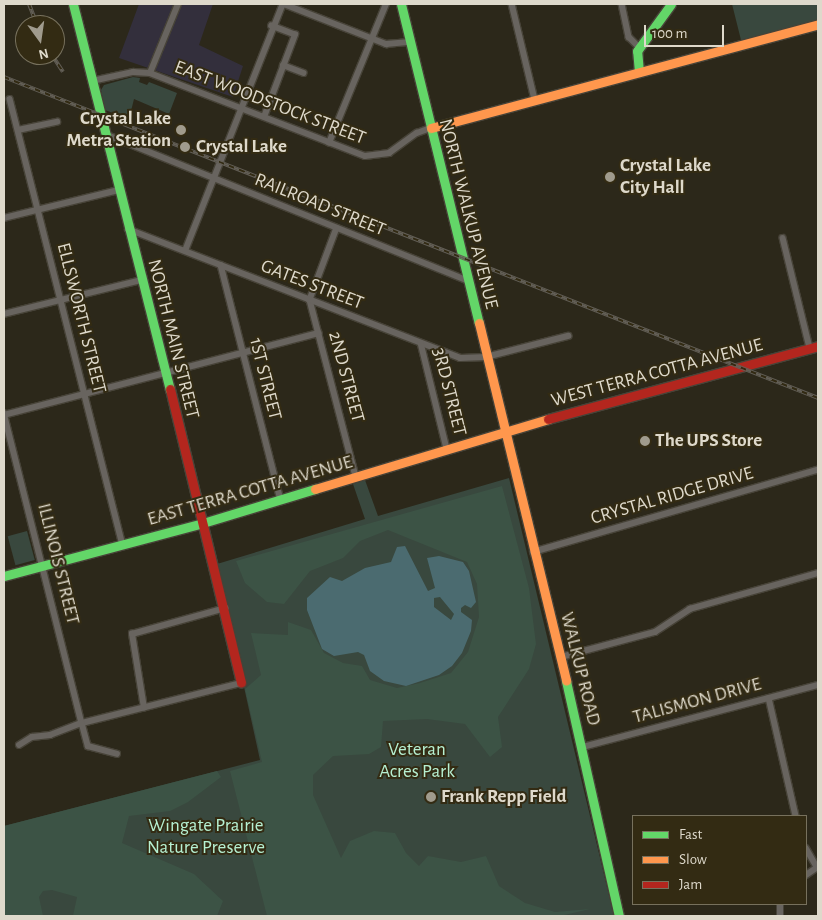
<!DOCTYPE html>
<style>
body{margin:0}
#map{position:relative;width:822px;height:920px;overflow:hidden;background:#2c281a;font-family:"Alegreya Sans",sans-serif}
div>[style]{position:absolute}
.commercial>*{inset:0;background:#332f3c}
.green>*{inset:0;background:#39483e;transform-origin:0 0}
.forest>*{inset:0;background:#3c5345}
.water>*{inset:0;background:#4b6b70}
.roads{filter:drop-shadow(1px 0 #474338) drop-shadow(-1px 0 #474338) drop-shadow(0 1px #474338) drop-shadow(0 -1px #474338)}
.street>*{height:5.5px;margin:-2.75px;padding:0 2.75px;transform-origin:2.75px;border-radius:2.75px;background:#68645f}
.fast>*{height:9px;margin:-4.5px;padding:0 4.5px;transform-origin:4.5px;border-radius:4.5px;background:#63d668}
.slow>*{height:9px;margin:-4.5px;padding:0 4.5px;transform-origin:4.5px;border-radius:4.5px;background:#ff974d}
.jam>*{height:9px;margin:-4.5px;padding:0 4.5px;transform-origin:4.5px;border-radius:4.5px;background:#b3261e}
.rail>*{height:4px;margin-top:-2px;transform-origin:0;background:repeating-linear-gradient(90deg,#332b13 0 5.5px,#635f56 0 11px);box-sizing:border-box;border-block:1px solid #635f56}
.dots>*{width:14px;height:14px;translate:-50% -50%;box-sizing:border-box;border:2px solid #332b13;border-radius:50%}
span{translate:-50% -50%;white-space:nowrap;text-align:center;line-height:1.15;-webkit-text-stroke:4px #332b13;paint-order:stroke}
.street-label{font-size:19px;color:#ded9cb}
.poi-label{font-size:19px;color:#ded9cb;font-weight:700}
.right{translate:-100% -50%;text-align:right}
.left{translate:0 -50%;text-align:left}
.park-label{font-size:19px;color:#b6f0d2}
.frame{position:absolute;inset:0;border:5px solid #ded9cb;pointer-events:none}
.legend{position:absolute;left:632px;top:815px;width:175px;height:90px;box-sizing:border-box;background:#332b13;border:1px solid #77715d;margin:0;padding:6px 9px;list-style:none;font-size:15px;color:#ded9cb}
.legend li{display:flex;align-items:center;gap:10px;height:25px}
.legend b{width:25px;border:1px solid #77715d}
.north{position:absolute;left:15px;top:15px;width:50px;height:50px;box-sizing:border-box;background:#332b13;border:1px solid #77715d;border-radius:50%;rotate:166deg;font-size:14px;font-weight:700;line-height:20px;text-align:center;color:#ded9cb}
.north::after{content:'';display:block;margin:auto;width:18px;height:22px;background:#a09b8d;clip-path:polygon(50% 0,100% 100%,50% 72%,0 100%)}
.scale{position:absolute;left:644px;top:25px;width:80px;height:22px;box-sizing:border-box;border:2px solid #ded9cb;border-top:0;padding-left:6px;font-size:15px;line-height:18px;white-space:nowrap;color:#ded9cb;-webkit-text-stroke:4px #332b13;paint-order:stroke}
</style>
<div id="map">
<div class="commercial">
<div style="clip-path:polygon(139px 4px,213px 4px,199px 45px,243px 66px,233px 97px,119px 58px)"></div>
</div>
<div class="green">
<div style="clip-path:polygon(732px 4px,818px 4px,818px 20px,741px 40px)"></div>
<div style="clip-path:polygon(133px 77px,140px 78px,139px 82px,147px 85px,149px 82px,177px 93px,169px 114px,134px 99px,129px 119px,105px 110px,101px 90px,104px 85px)"></div>
<div style="clip-path:polygon(509px 478px,614px 916px,4px 916px,4px 826px,260px 760px,217px 564px,365px 519px,353px 484px,365px 480px,378px 516px)"></div>
<div style="left:27px;top:531px;width:30px;height:20px;rotate:75deg"></div>
</div>
<div class="forest">
<div style="clip-path:polygon(502px 486px,529px 588px,536px 644px,529px 669px,498px 717px,502px 747px,490px 757px,465px 724px,427px 719px,383px 721px,381px 747px,369px 754px,333px 756px,313px 775px,313px 795px,341px 858px,350px 841px,374px 831px,395px 833px,406px 853px,419px 866px,428px 856px,461px 862px,486px 856px,499px 886px,525px 903px,555px 912px,590px 909px,560px 916px,267px 916px,230px 771px,262px 762px,245px 689px,261px 675px,251px 633px,288px 635px,288px 622px,311px 630px,324px 653px,343px 663px,362px 666px,370px 680px,397px 688px,420px 683px,451px 673px,468px 652px,479px 617px,477px 584px,467px 562px,388px 530px,360px 541px,343px 558px,310px 571px,284px 604px,267px 602px,245px 583px,236px 561px)"></div>
<div style="clip-path:polygon(217px 771px,221px 777px,188px 802px,170px 811px,129px 816px,122px 843px,194px 874px,223px 901px,217px 916px,73px 916px,77px 897px,52px 890px,43px 891px,39px 897px,43px 916px,4px 916px,4px 826px)"></div>
</div>
<div class="water">
<div style="clip-path:polygon(evenodd,405px 546px,428px 591px,435px 588px,427px 558px,439px 556px,463px 562px,469px 571px,476px 602px,471px 608px,465px 605px,461px 608px,461px 612px,472px 620px,471px 631px,462px 653px,452px 666px,439px 675px,406px 686px,384px 681px,370px 671px,364px 655px,358px 652px,334px 656px,322px 649px,307px 610px,307px 598px,330px 577px,342px 581px,365px 568px,391px 562px,397px 547px,405px 546px,440px 597px,454px 614px,451px 620px,434px 607px,434px 598px,440px 597px)"></div>
</div>
<div class="roads">
<div class="street">
<div style="left:284px;top:4px;width:110px;rotate:21.4deg"></div>
<div style="left:386px;top:44px;width:24px;rotate:-5deg"></div>
<div style="left:512px;top:4px;width:99px;rotate:76.5deg"></div>
<div style="left:622px;top:4px;width:34px;rotate:78deg"></div>
<div style="left:629px;top:37px;width:14px;rotate:45deg"></div>
<div style="left:283px;top:65px;width:22px;rotate:21deg"></div>
<div style="left:150px;top:73px;width:74px;rotate:-67.9deg"></div>
<div style="left:92px;top:81px;width:42px;rotate:-12.4deg"></div>
<div style="left:133px;top:72px;width:17px;rotate:3deg"></div>
<div style="left:150px;top:73px;width:230px;rotate:21.1deg"></div>
<div style="left:365px;top:156px;width:24px;rotate:-7deg"></div>
<div style="left:389px;top:153px;width:34px;rotate:-36deg"></div>
<div style="left:417px;top:133px;width:15px;rotate:-20deg"></div>
<div style="left:10px;top:99px;width:459px;rotate:75.8deg"></div>
<div style="left:264px;top:117px;width:88px;rotate:-69.3deg"></div>
<div style="left:295px;top:35px;width:25px;rotate:-159deg"></div>
<div style="left:18px;top:130px;width:40px;rotate:-12deg"></div>
<div style="left:105px;top:134px;width:392px;rotate:22deg"></div>
<div style="left:329px;top:143px;width:150px;rotate:-67.7deg"></div>
<div style="left:4px;top:218px;width:118px;rotate:-13.7deg"></div>
<div style="left:337px;top:228px;width:77px;rotate:110.6deg"></div>
<div style="left:310px;top:300px;width:183px;rotate:75.4deg"></div>
<div style="left:128px;top:229px;width:356px;rotate:21.2deg"></div>
<div style="left:460px;top:358px;width:26px;rotate:-2deg"></div>
<div style="left:486px;top:357px;width:85px;rotate:-14.4deg"></div>
<div style="left:783px;top:238px;width:113px;rotate:76.2deg"></div>
<div style="left:185px;top:251px;width:266px;rotate:-68.4deg"></div>
<div style="left:221px;top:265px;width:243px;rotate:75.7deg"></div>
<div style="left:4px;top:314px;width:141px;rotate:-13.9deg"></div>
<div style="left:421px;top:343px;width:109px;rotate:76.2deg"></div>
<div style="left:4px;top:413px;width:320px;rotate:75.9deg"></div>
<div style="left:82px;top:723px;width:164px;rotate:-14.1deg"></div>
<div style="left:4px;top:415px;width:325px;rotate:-14.6deg"></div>
<div style="left:533px;top:552px;width:297px;rotate:-16.1deg"></div>
<div style="left:561px;top:657px;width:97px;rotate:-14.9deg"></div>
<div style="left:655px;top:632px;width:42px;rotate:-33.3deg"></div>
<div style="left:690px;top:609px;width:133px;rotate:-15.7deg"></div>
<div style="left:769px;top:698px;width:121px;rotate:77.1deg"></div>
<div style="left:144px;top:708px;width:75px;rotate:-99.2deg"></div>
<div style="left:132px;top:634px;width:97px;rotate:-15.6deg"></div>
<div style="left:19px;top:745px;width:15px;rotate:-32deg"></div>
<div style="left:32px;top:737px;width:18px;rotate:-6deg"></div>
<div style="left:50px;top:735px;width:34px;rotate:-21deg"></div>
<div style="left:82px;top:723px;width:24px;rotate:75deg"></div>
<div style="left:88px;top:746px;width:30px;rotate:15deg"></div>
<div style="left:583px;top:747px;width:243px;rotate:-14.8deg"></div>
<div style="left:806px;top:848px;width:22px;rotate:60deg"></div>
<div style="left:806px;top:875px;width:14px;rotate:-34deg"></div>
<div style="left:780px;top:916px;width:12px;rotate:-90deg"></div>
</div>
<div class="fast">
<div style="left:73px;top:4px;width:397px;rotate:75.9deg"></div>
<div style="left:401px;top:4px;width:328px;rotate:76.3deg"></div>
<div style="left:639px;top:72px;width:21px;rotate:-95deg"></div>
<div style="left:637px;top:51px;width:58px;rotate:-54.1deg"></div>
<div style="left:4px;top:576px;width:206px;rotate:-14.9deg"></div>
<div style="left:203px;top:523px;width:117px;rotate:-16.9deg"></div>
<div style="left:566px;top:681px;width:241px;rotate:77.3deg"></div>
</div>
<div class="slow">
<div style="left:431px;top:128px;width:401px;rotate:-15deg"></div>
<div style="left:479px;top:323px;width:368px;rotate:76.3deg"></div>
<div style="left:315px;top:489px;width:243px;rotate:-16.7deg"></div>
</div>
<div class="jam">
<div style="left:170px;top:389px;width:302px;rotate:76.4deg"></div>
<div style="left:548px;top:419px;width:280px;rotate:-15.1deg"></div>
</div>
</div>
<div class="rail">
<div style="left:29px;top:4px;width:22px;rotate:69deg"></div>
<div style="left:52px;top:55px;width:20px;rotate:57deg"></div>
<div style="left:4px;top:77px;width:875px;rotate:21.52deg"></div>
</div>
<div class="dots">
<div style="left:181px;top:130px;background:#a09b8d"></div>
<div style="left:185px;top:147px;background:#a09b8d"></div>
<div style="left:610px;top:177px;background:#a09b8d"></div>
<div style="left:645px;top:441px;background:#a09b8d"></div>
<div style="left:431px;top:797px;background:#a09b8d"></div>
</div>
<div class="street-label">
<span style="left:270px;top:103px;rotate:21deg">EAST WOODSTOCK STREET</span>
<span style="left:320px;top:205px;rotate:22deg">RAILROAD STREET</span>
<span style="left:468px;top:214px;rotate:76deg">NORTH WALKUP AVENUE</span>
<span style="left:312px;top:285px;rotate:21deg">GATES STREET</span>
<span style="left:81px;top:318px;rotate:76deg">ELLSWORTH STREET</span>
<span style="left:173px;top:339px;rotate:76deg">NORTH MAIN STREET</span>
<span style="left:657px;top:373px;rotate:-15deg">WEST TERRA COTTA AVENUE</span>
<span style="left:346px;top:377px;rotate:75deg">2ND STREET</span>
<span style="left:265px;top:379px;rotate:76deg">1ST STREET</span>
<span style="left:449px;top:392px;rotate:76deg">3RD STREET</span>
<span style="left:250px;top:491px;rotate:-16deg">EAST TERRA COTTA AVENUE</span>
<span style="left:672px;top:496px;rotate:-16deg">CRYSTAL RIDGE DRIVE</span>
<span style="left:58px;top:564px;rotate:76deg">ILLINOIS STREET</span>
<span style="left:580px;top:669px;rotate:76deg">WALKUP ROAD</span>
<span style="left:697px;top:701px;rotate:-15deg">TALISMON DRIVE</span>
</div>
<div class="poi-label">
<span class="right" style="left:171px;top:130px">Crystal Lake<br>Metra Station</span>
<span class="left" style="left:196px;top:147px">Crystal Lake</span>
<span class="left" style="left:620px;top:177px">Crystal Lake<br>City Hall</span>
<span class="left" style="left:655px;top:441px">The UPS Store</span>
<span class="left" style="left:441px;top:797px">Frank Repp Field</span>
</div>
<div class="park-label">
<span style="left:417px;top:761px">Veteran<br>Acres Park</span>
<span style="left:206px;top:837px">Wingate Prairie<br>Nature Preserve</span>
</div>
<div class="frame"></div>
<ul class="legend">
<li><b style="height:6px;background:#63d668"></b>Fast</li>
<li><b style="height:6px;background:#ff974d"></b>Slow</li>
<li><b style="height:6px;background:#b3261e"></b>Jam</li>
</ul>
<div class="north">N</div>
<div class="scale">100 m</div>
</div>
